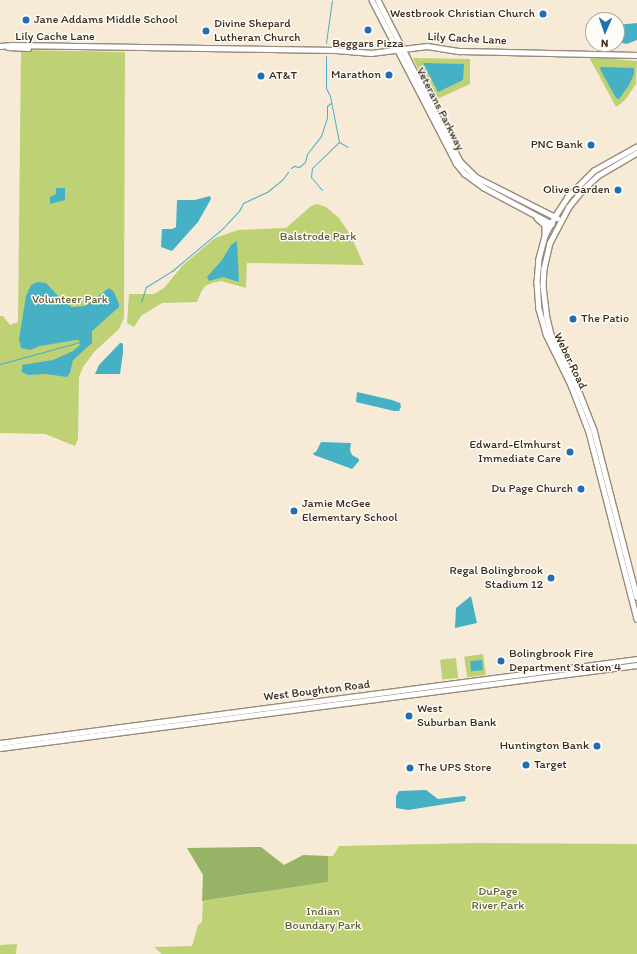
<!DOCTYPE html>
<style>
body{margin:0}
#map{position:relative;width:637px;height:954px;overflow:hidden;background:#f7ebd8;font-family:Itim,sans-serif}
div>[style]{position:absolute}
.green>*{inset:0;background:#bed174;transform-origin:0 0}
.forest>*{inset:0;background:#96b366}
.water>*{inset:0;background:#46b0c5;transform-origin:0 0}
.stream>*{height:1px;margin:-0.5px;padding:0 0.5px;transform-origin:0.5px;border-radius:0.5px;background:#46b0c5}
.roads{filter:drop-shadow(1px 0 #998a7b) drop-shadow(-1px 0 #998a7b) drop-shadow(0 1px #998a7b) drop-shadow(0 -1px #998a7b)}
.secondary>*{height:4.5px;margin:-2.25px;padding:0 2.25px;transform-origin:2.25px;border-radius:2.25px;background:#fff}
.dots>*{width:11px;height:11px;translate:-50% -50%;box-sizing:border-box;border:2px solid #fdfcf7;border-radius:50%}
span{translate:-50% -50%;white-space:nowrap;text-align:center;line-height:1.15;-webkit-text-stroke:3px #fdfcf7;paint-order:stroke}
.poi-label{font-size:12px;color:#3b2a1e}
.right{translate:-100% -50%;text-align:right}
.left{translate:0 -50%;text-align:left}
.street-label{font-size:12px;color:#3b2a1e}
.park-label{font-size:12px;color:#625c38}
.north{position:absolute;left:585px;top:12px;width:40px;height:40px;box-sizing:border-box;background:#fdfcf7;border:1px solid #afa8a0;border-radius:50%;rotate:182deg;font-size:11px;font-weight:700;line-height:16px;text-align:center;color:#3b2a1e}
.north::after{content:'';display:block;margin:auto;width:14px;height:18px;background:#1f6fb2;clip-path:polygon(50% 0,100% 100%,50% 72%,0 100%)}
</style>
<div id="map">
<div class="green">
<div style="clip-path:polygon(21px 50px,125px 52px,124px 318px,119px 329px,94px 352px,83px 367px,79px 377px,78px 439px,75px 446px,45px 434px,0 433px,0 316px,3px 316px,10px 325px,18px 322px)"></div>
<div style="clip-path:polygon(589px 57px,637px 61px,636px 84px,625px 100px,616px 107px)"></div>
<div style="clip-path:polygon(413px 58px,470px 59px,470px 84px,433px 101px)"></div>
<div style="clip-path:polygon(317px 204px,326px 207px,339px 218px,350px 234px,364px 265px,247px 263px,246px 288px,221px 281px,212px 283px,205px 286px,201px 292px,197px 302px,162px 303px,141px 316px,134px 327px,127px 323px,129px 294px,154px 294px,164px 288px,183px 265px,215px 238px,238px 230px,286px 228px,311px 206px)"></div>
<div style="left:483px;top:654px;width:21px;height:19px;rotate:82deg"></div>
<div style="left:456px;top:658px;width:20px;height:16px;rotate:84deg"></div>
<div style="clip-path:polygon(476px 843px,637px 844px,637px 954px,162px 954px,154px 947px,192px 946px,198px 925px,202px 922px,203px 901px,328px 882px,328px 856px,333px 856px,339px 846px)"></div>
<div style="clip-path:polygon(17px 944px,16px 954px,0 954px,0 945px)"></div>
</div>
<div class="forest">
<div style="clip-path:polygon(261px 847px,284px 865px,303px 855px,328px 856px,328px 882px,202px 901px,203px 875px,187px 848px)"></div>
</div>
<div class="water">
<div style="clip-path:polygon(637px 23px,637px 40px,627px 44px,617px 42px,617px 25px)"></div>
<div style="clip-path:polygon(423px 63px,464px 64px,463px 80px,438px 92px)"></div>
<div style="clip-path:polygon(601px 67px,634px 68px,634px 74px,629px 85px,619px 99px,616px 98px,600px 69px)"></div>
<div style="clip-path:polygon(56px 188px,65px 188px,65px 200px,50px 204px,50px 197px,56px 194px)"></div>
<div style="clip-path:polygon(210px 196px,211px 199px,198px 222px,172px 251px,161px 247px,162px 229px,172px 229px,176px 227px,177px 200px,195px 200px)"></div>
<div style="clip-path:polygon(237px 241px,239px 282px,223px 277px,209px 281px,207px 277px,222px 260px,231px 245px)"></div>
<div style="clip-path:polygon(37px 282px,46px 283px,59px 297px,72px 307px,85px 306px,109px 288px,114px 292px,119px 304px,119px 307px,92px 331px,92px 343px,73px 360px,70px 373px,67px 377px,46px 374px,28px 375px,22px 372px,22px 365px,53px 360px,73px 351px,80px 345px,79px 340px,76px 340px,40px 346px,30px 350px,21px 348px,19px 339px,26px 296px,31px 285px)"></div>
<div style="clip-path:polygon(120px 343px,122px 343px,123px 345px,123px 353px,120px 374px,95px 374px,99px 365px)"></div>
<div style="clip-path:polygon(357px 392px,392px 400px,400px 403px,401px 407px,399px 411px,394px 411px,356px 402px)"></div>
<div style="clip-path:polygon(321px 442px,351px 443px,350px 450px,352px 455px,359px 459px,359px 461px,352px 469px,314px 455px,313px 453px,316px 452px)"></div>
<div style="clip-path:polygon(471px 596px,477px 623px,455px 628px,456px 608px)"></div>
<div style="left:482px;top:660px;width:10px;height:12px;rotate:84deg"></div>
<div style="clip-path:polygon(426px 790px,438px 799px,464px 796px,466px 797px,465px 801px,408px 810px,396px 808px,396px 796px,399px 791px)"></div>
</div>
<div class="stream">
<div style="left:326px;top:43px;width:43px;rotate:-82.1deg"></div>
<div style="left:326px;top:56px;width:32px;rotate:90deg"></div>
<div style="left:326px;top:88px;width:9px;rotate:63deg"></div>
<div style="left:330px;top:96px;width:47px;rotate:78.9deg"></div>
<div style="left:339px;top:142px;width:10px;rotate:29deg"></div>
<div style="left:291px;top:168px;width:4px;rotate:-34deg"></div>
<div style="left:294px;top:166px;width:5px;rotate:11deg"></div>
<div style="left:299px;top:167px;width:8px;rotate:-40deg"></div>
<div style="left:305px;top:162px;width:8px;rotate:-76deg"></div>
<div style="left:307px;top:154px;width:23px;rotate:-52deg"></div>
<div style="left:321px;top:136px;width:19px;rotate:-72deg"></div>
<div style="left:327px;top:118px;width:12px;rotate:-90deg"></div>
<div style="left:327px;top:106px;width:5px;rotate:-37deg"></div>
<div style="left:322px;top:190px;width:17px;rotate:-130deg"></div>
<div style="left:311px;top:177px;width:9px;rotate:-84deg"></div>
<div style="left:312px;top:168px;width:37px;rotate:-44deg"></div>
<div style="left:141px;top:302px;width:16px;rotate:-72deg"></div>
<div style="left:146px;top:287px;width:31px;rotate:-32deg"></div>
<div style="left:172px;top:271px;width:67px;rotate:-40.1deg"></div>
<div style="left:223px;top:228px;width:23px;rotate:-47deg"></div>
<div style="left:239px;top:211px;width:9px;rotate:-63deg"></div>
<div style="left:243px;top:203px;width:26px;rotate:-25deg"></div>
<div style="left:267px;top:192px;width:19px;rotate:-39deg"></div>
<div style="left:282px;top:180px;width:10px;rotate:-53deg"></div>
<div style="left:0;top:364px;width:83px;rotate:-15.4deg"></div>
</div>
<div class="roads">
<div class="secondary">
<div style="left:372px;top:0;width:183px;rotate:62.7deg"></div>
<div style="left:456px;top:163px;width:13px;rotate:51deg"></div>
<div style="left:464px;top:173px;width:24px;rotate:36deg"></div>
<div style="left:483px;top:187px;width:78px;rotate:28.2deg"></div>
<div style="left:378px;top:0;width:181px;rotate:63deg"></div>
<div style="left:460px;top:161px;width:23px;rotate:45deg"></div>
<div style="left:476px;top:177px;width:91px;rotate:26.8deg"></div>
<div style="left:0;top:46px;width:12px;rotate:-5deg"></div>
<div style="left:12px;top:45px;width:324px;rotate:0.9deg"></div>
<div style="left:336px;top:50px;width:35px;rotate:5deg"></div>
<div style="left:371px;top:53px;width:56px;rotate:-7.1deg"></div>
<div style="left:427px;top:46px;width:33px;rotate:9deg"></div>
<div style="left:460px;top:51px;width:177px;rotate:1.3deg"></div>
<div style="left:8px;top:47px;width:20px;rotate:3deg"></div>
<div style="left:637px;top:147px;width:49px;rotate:150.8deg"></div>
<div style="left:594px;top:171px;width:37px;rotate:135deg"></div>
<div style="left:568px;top:197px;width:24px;rotate:123deg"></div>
<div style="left:555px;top:217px;width:21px;rotate:118deg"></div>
<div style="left:545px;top:236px;width:24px;rotate:105deg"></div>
<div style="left:539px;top:259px;width:23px;rotate:95deg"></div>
<div style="left:537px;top:282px;width:27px;rotate:86deg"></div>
<div style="left:539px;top:309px;width:26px;rotate:74deg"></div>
<div style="left:546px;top:334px;width:57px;rotate:63.9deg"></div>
<div style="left:571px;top:385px;width:50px;rotate:69deg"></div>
<div style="left:589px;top:432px;width:193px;rotate:75.6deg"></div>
<div style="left:637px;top:153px;width:45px;rotate:149.5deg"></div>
<div style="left:598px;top:176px;width:22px;rotate:137deg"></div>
<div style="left:582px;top:191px;width:21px;rotate:129deg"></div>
<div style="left:569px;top:207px;width:41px;rotate:117.8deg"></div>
<div style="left:550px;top:243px;width:26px;rotate:103deg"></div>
<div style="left:544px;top:268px;width:18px;rotate:93deg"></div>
<div style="left:543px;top:286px;width:32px;rotate:83deg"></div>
<div style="left:547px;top:318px;width:16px;rotate:76deg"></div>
<div style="left:551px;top:334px;width:56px;rotate:63.4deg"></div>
<div style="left:576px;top:384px;width:49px;rotate:68.6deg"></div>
<div style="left:594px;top:430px;width:172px;rotate:75.6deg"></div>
<div style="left:537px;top:218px;width:11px;rotate:41deg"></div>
<div style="left:545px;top:225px;width:8px;rotate:90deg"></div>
<div style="left:0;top:743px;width:643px;rotate:-7.51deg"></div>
<div style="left:0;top:748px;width:642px;rotate:-7.42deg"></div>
</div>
</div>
<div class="dots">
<div style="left:543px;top:14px;background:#1f6fb2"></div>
<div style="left:26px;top:20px;background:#1f6fb2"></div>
<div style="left:368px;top:30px;background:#1f6fb2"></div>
<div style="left:206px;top:31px;background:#1f6fb2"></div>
<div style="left:389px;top:75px;background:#1f6fb2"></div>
<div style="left:261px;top:76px;background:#1f6fb2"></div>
<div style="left:591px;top:145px;background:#1f6fb2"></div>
<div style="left:618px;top:190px;background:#1f6fb2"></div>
<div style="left:573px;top:319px;background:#1f6fb2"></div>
<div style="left:570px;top:452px;background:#1f6fb2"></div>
<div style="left:581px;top:489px;background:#1f6fb2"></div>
<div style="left:294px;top:511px;background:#1f6fb2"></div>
<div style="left:551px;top:578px;background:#1f6fb2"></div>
<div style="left:501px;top:661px;background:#1f6fb2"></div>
<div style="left:409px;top:716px;background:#1f6fb2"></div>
<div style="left:597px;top:746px;background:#1f6fb2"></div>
<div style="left:526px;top:765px;background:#1f6fb2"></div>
<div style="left:410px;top:768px;background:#1f6fb2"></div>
</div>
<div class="poi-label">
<span class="right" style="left:535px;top:14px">Westbrook Christian Church</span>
<span class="left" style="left:34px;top:20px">Jane Addams Middle School</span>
<span class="left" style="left:214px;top:31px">Divine Shepard<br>Lutheran Church</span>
<span style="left:368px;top:44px">Beggars Pizza</span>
<span class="right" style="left:381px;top:75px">Marathon</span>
<span class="left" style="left:269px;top:76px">AT&amp;T</span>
<span class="right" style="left:583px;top:145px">PNC Bank</span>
<span class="right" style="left:610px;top:190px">Olive Garden</span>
<span class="left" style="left:581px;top:319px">The Patio</span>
<span class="right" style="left:561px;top:452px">Edward-Elmhurst<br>Immediate Care</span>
<span class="right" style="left:573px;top:489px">Du Page Church</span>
<span class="left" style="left:302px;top:511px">Jamie McGee<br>Elementary School</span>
<span class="right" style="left:543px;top:578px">Regal Bolingbrook<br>Stadium 12</span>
<span class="left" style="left:509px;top:661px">Bolingbrook Fire<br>Department Station 4</span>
<span class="left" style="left:417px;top:716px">West<br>Suburban Bank</span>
<span class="right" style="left:589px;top:746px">Huntington Bank</span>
<span class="left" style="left:534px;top:765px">Target</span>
<span class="left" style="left:418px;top:768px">The UPS Store</span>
</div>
<div class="street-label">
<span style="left:55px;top:37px">Lily Cache Lane</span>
<span style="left:467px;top:39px;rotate:3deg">Lily Cache Lane</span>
<span style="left:440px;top:109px;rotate:63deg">Veterans Parkway</span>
<span style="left:570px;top:361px;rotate:64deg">Weber Road</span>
<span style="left:317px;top:691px;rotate:-7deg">West Boughton Road</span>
</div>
<div class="park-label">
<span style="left:318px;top:237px">Balstrode Park</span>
<span style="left:70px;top:300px">Volunteer Park</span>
<span style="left:498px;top:899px">DuPage<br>River Park</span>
<span style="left:323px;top:919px">Indian<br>Boundary Park</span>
</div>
<div class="north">N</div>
</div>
